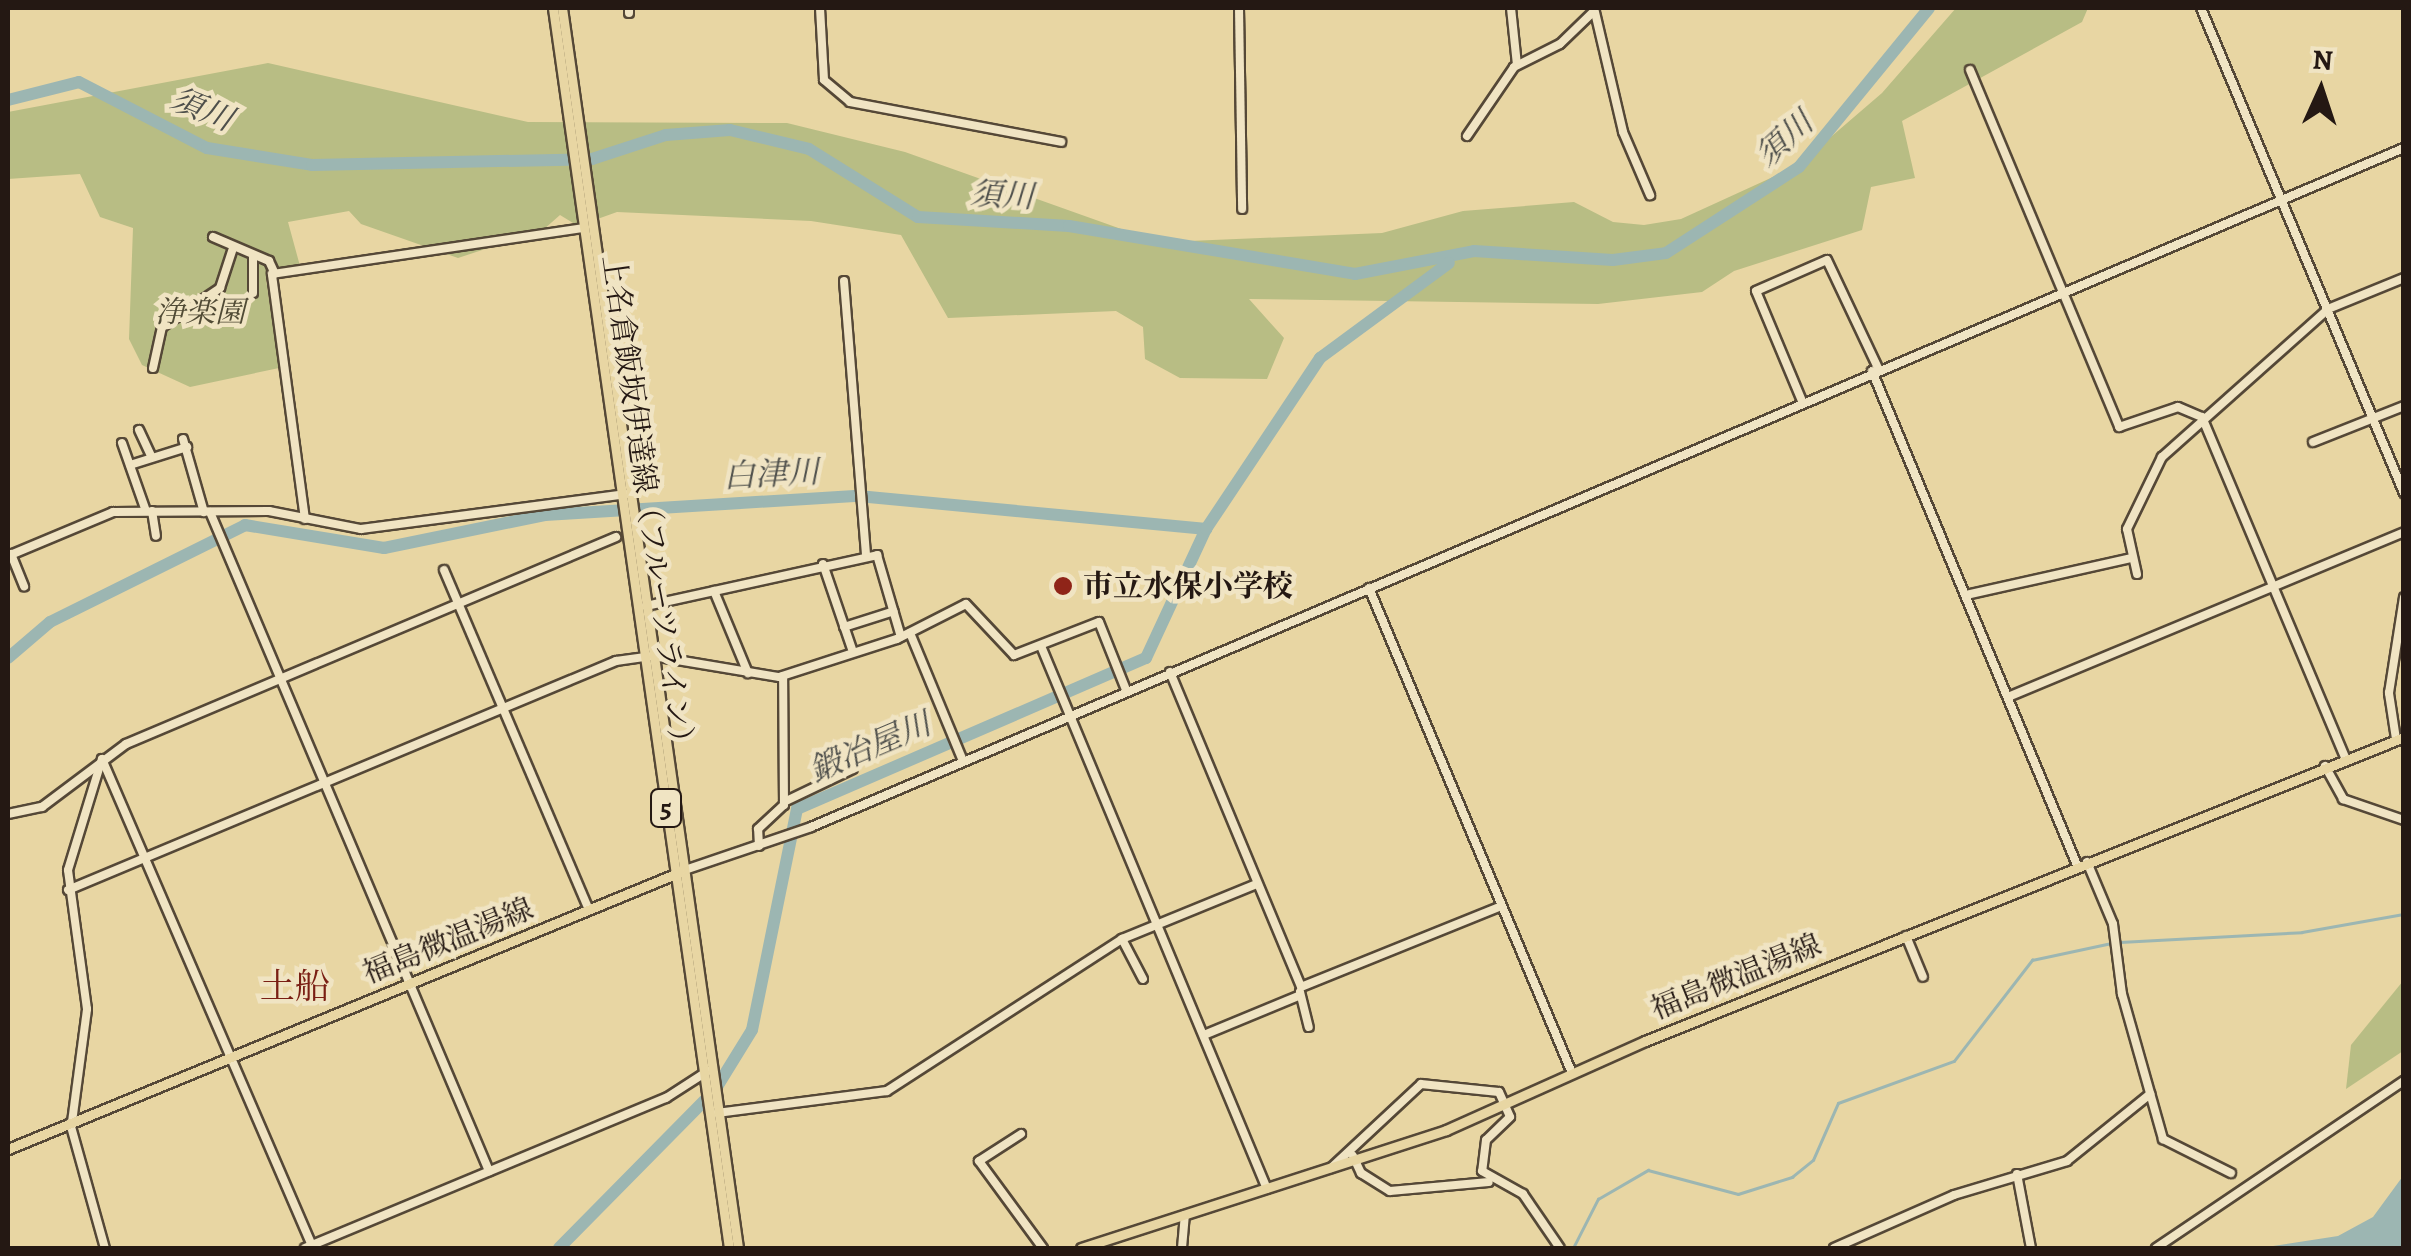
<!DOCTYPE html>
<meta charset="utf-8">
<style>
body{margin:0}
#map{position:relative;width:2411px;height:1256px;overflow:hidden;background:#e8d6a3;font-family:Alegreya,"Noto Serif JP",serif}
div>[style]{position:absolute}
.green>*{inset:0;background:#b8bd84}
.water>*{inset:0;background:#9cb6b2}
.stream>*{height:2.5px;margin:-1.25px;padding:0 1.25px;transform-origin:1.25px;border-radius:1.25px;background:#9cb6b2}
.river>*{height:12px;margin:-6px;padding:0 6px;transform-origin:6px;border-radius:6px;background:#9cb6b2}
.roads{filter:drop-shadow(2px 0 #554837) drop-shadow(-2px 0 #554837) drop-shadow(0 2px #554837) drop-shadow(0 -2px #554837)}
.minor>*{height:8px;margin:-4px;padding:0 4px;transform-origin:4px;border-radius:4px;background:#f0e4c3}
.major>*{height:9px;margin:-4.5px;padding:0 4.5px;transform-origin:4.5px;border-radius:4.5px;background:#e8d6a3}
.dots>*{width:28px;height:28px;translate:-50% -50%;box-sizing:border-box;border:5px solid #f0e4c3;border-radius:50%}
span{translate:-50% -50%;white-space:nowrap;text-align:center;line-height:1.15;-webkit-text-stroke:9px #f0e4c3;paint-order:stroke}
.shield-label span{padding:2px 8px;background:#f0e4c3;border:2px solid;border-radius:8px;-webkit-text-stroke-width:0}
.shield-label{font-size:28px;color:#241813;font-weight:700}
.park-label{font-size:30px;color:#504a35;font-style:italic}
.street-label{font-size:30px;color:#241813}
.poi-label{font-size:30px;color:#241813;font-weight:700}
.left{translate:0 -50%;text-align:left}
.water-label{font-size:32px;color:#4e4f4b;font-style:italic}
.quarter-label{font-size:35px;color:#7a1f14}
.frame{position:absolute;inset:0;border:10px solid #241813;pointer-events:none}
.north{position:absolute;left:2271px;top:40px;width:100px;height:100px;-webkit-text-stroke:8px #f0e4c3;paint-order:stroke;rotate:3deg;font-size:28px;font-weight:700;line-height:40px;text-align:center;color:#241813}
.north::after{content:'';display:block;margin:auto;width:35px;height:45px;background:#241813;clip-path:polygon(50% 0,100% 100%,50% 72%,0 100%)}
</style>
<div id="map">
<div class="green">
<div style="clip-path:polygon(1956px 8px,2088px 8px,2082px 22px,1902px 121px,1915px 178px,1871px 187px,1862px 230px,1734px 271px,1702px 292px,1598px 304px,1249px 299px,1284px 338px,1267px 379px,1180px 378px,1145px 359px,1143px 327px,1116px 311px,948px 318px,901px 235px,811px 221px,617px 212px,578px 226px,560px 215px,543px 230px,458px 258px,361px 224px,349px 211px,288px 222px,300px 266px,266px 279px,279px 368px,190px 387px,142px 365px,129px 339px,133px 228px,100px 217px,80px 174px,8px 179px,8px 112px,268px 63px,528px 122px,787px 123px,905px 152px,1124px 230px,1189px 241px,1382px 233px,1463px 211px,1574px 202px,1613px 222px,1644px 225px,1681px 219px,1797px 166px,1882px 93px)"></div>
<div style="clip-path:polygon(2403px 981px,2403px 1051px,2346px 1089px,2351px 1045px)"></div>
</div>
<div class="water">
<div style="clip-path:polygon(2403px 1176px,2403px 1248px,2260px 1248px,2338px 1236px,2373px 1217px)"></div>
</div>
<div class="stream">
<div style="left:2120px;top:942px;width:182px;rotate:-3.1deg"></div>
<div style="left:2302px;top:932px;width:104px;rotate:-10deg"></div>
<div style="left:1573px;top:1248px;width:55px;rotate:-63deg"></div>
<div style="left:1598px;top:1199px;width:58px;rotate:-30.1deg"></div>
<div style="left:1648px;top:1170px;width:93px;rotate:14.9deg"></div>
<div style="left:1738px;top:1194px;width:57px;rotate:-17.5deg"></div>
<div style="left:1792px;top:1177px;width:27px;rotate:-39deg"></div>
<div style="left:1813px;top:1160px;width:62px;rotate:-66.3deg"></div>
<div style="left:1838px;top:1103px;width:123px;rotate:-19.9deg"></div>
<div style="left:1954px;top:1061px;width:128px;rotate:-52.3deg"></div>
<div style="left:2032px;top:960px;width:82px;rotate:-12deg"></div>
</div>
<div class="river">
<div style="left:8px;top:100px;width:73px;rotate:-14.2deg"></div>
<div style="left:79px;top:82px;width:144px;rotate:27.3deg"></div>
<div style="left:207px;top:148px;width:106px;rotate:9.2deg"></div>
<div style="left:312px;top:165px;width:280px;rotate:-1.2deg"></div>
<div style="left:592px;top:159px;width:78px;rotate:-18deg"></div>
<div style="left:666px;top:135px;width:64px;rotate:-4.5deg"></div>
<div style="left:730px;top:130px;width:81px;rotate:13.5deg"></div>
<div style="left:809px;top:149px;width:128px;rotate:32deg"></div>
<div style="left:918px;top:217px;width:151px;rotate:3.4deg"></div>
<div style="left:1069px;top:226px;width:290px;rotate:9.5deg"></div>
<div style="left:1355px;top:274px;width:121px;rotate:-10.9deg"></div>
<div style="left:1474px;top:251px;width:139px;rotate:3.7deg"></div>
<div style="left:1613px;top:260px;width:53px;rotate:-7.5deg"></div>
<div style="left:1666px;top:253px;width:158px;rotate:-32.9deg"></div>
<div style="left:1799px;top:167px;width:205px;rotate:-50.7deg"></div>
<div style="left:8px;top:658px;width:55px;rotate:-40.6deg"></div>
<div style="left:50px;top:622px;width:218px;rotate:-26.4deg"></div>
<div style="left:245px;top:525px;width:141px;rotate:9.4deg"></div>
<div style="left:384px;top:548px;width:164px;rotate:-11.6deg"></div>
<div style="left:545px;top:515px;width:314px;rotate:-3.5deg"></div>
<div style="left:858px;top:496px;width:350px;rotate:5.4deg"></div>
<div style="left:559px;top:1248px;width:222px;rotate:-45.4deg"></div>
<div style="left:715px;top:1090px;width:70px;rotate:-58.3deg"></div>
<div style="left:752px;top:1030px;width:226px;rotate:-78.5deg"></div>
<div style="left:797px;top:809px;width:380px;rotate:-23.4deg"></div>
<div style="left:1146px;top:658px;width:142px;rotate:-65.1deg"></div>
<div style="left:1206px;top:529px;width:206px;rotate:-56.3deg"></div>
<div style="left:1320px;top:358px;width:160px;rotate:-36.4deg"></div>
</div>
<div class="roads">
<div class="minor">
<div style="left:629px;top:8px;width:5px;rotate:90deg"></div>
<div style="left:820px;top:8px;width:72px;rotate:86.8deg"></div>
<div style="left:824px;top:80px;width:34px;rotate:40deg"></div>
<div style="left:850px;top:102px;width:215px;rotate:10.7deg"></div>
<div style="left:1239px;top:8px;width:201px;rotate:89.1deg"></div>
<div style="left:1511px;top:8px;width:57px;rotate:84deg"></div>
<div style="left:1594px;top:8px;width:127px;rotate:76.8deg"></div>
<div style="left:1623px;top:132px;width:69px;rotate:66.8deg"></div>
<div style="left:2201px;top:8px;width:526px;rotate:67.29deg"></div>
<div style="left:1970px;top:70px;width:387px;rotate:67.3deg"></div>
<div style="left:2119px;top:427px;width:62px;rotate:-18.7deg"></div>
<div style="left:2178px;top:407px;width:26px;rotate:23deg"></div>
<div style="left:2202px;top:417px;width:370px;rotate:67.2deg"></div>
<div style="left:1467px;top:136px;width:83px;rotate:-55.7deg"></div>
<div style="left:1514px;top:67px;width:51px;rotate:-26.6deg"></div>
<div style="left:1560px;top:44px;width:47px;rotate:-44.1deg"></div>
<div style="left:213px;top:237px;width:61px;rotate:23.2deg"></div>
<div style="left:269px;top:261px;width:14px;rotate:65deg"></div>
<div style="left:844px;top:281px;width:276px;rotate:85.4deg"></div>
<div style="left:253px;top:293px;width:36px;rotate:-90deg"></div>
<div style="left:153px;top:368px;width:42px;rotate:-77.6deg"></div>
<div style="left:162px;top:327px;width:70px;rotate:-33.9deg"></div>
<div style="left:220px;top:288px;width:40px;rotate:-72deg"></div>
<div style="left:1872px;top:371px;width:535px;rotate:67.46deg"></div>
<div style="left:1802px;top:401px;width:119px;rotate:-112.7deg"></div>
<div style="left:1756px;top:291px;width:77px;rotate:-23.6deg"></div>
<div style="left:1827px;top:260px;width:119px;rotate:64.7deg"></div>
<div style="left:139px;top:430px;width:29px;rotate:65deg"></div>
<div style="left:183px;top:439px;width:76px;rotate:74deg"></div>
<div style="left:2313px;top:442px;width:98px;rotate:-21.6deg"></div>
<div style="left:122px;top:443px;width:72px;rotate:70.6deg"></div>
<div style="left:130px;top:465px;width:60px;rotate:-17.5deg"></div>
<div style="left:152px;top:511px;width:25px;rotate:81deg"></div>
<div style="left:210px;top:512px;width:716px;rotate:67.05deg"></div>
<div style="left:305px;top:519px;width:247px;rotate:-97.7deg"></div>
<div style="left:272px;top:274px;width:315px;rotate:-8.4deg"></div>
<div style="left:11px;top:554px;width:35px;rotate:68deg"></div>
<div style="left:8px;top:556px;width:114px;rotate:-22.7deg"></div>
<div style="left:113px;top:512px;width:156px;rotate:-0.4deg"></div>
<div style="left:269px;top:511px;width:94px;rotate:11.1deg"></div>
<div style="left:361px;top:529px;width:269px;rotate:-7.5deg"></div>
<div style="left:823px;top:564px;width:93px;rotate:71.2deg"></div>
<div style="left:444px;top:570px;width:370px;rotate:66.9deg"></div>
<div style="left:2137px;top:574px;width:46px;rotate:-102.5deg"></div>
<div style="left:2127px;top:529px;width:80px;rotate:-64.1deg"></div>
<div style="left:2162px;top:457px;width:222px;rotate:-41.7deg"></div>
<div style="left:2328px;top:309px;width:82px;rotate:-22.2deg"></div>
<div style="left:1369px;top:588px;width:526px;rotate:67.29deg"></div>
<div style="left:714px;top:591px;width:89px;rotate:67.5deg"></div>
<div style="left:1966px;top:595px;width:170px;rotate:-12.6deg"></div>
<div style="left:646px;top:606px;width:237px;rotate:-12.4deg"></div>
<div style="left:877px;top:555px;width:85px;rotate:73.7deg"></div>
<div style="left:844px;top:627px;width:52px;rotate:-17.7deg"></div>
<div style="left:910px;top:633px;width:139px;rotate:67.5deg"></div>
<div style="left:1041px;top:646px;width:588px;rotate:67.4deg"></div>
<div style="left:1170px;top:672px;width:341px;rotate:67.4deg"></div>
<div style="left:1301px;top:987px;width:216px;rotate:-22deg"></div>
<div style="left:2008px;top:697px;width:429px;rotate:-22.6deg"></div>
<div style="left:2396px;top:739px;width:47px;rotate:-98.7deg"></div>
<div style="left:2389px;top:693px;width:97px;rotate:-81.1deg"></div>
<div style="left:102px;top:759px;width:533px;rotate:66.66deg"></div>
<div style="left:2325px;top:766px;width:38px;rotate:61deg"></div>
<div style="left:2343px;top:799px;width:65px;rotate:19deg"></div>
<div style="left:784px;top:802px;width:76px;rotate:-25.6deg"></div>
<div style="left:8px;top:814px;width:35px;rotate:-12deg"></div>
<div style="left:42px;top:807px;width:105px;rotate:-36.9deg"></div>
<div style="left:126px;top:744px;width:532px;rotate:-22.9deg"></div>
<div style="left:759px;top:846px;width:17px;rotate:-93deg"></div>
<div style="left:758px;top:829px;width:35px;rotate:-43deg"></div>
<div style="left:784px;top:805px;width:129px;rotate:-90.4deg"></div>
<div style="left:2087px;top:862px;width:67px;rotate:67.2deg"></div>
<div style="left:2113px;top:924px;width:71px;rotate:82.7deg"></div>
<div style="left:2122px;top:994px;width:151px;rotate:74.2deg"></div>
<div style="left:2163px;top:1139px;width:76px;rotate:26.6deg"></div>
<div style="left:685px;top:870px;width:133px;rotate:-18.8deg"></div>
<div style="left:811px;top:827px;width:1732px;rotate:-23.09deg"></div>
<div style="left:68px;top:890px;width:594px;rotate:-22.68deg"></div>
<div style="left:616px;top:661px;width:37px;rotate:-8deg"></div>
<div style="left:653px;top:656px;width:128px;rotate:9.5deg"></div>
<div style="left:779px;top:677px;width:124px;rotate:-17.9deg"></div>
<div style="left:897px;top:639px;width:77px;rotate:-26.9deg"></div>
<div style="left:966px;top:604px;width:70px;rotate:46.7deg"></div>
<div style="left:1014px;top:655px;width:91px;rotate:-21.2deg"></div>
<div style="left:1099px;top:622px;width:73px;rotate:68.3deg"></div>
<div style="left:1906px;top:936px;width:44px;rotate:67.5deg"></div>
<div style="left:1122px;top:939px;width:45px;rotate:62.3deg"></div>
<div style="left:1300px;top:992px;width:36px;rotate:76deg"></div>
<div style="left:1204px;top:1035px;width:102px;rotate:-22.5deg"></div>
<div style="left:717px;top:1113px;width:171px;rotate:-7.4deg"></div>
<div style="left:887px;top:1091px;width:280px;rotate:-32.9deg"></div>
<div style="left:1122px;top:939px;width:146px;rotate:-22.2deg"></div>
<div style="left:72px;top:1122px;width:114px;rotate:-82.4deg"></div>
<div style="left:87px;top:1009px;width:140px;rotate:-97.8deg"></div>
<div style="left:68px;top:870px;width:116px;rotate:-73deg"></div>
<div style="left:70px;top:1123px;width:130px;rotate:74.4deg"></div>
<div style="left:1021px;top:1134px;width:50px;rotate:147.3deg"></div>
<div style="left:979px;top:1161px;width:108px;rotate:53.7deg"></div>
<div style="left:1353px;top:1156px;width:19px;rotate:65deg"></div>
<div style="left:1361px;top:1173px;width:34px;rotate:32deg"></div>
<div style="left:1390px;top:1191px;width:99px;rotate:-5.2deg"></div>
<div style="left:1331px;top:1168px;width:123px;rotate:-43deg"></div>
<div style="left:1421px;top:1084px;width:78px;rotate:5.9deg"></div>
<div style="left:1499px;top:1092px;width:27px;rotate:66deg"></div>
<div style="left:1510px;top:1117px;width:33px;rotate:136deg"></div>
<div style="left:1486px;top:1140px;width:31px;rotate:97deg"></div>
<div style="left:1482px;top:1171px;width:47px;rotate:29.3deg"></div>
<div style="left:1523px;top:1194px;width:65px;rotate:55.6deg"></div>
<div style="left:2017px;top:1174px;width:75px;rotate:79.3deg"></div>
<div style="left:305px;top:1248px;width:391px;rotate:-22.6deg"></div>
<div style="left:666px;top:1098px;width:50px;rotate:-32.7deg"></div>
<div style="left:1182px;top:1248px;width:33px;rotate:-85deg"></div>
<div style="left:1834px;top:1248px;width:131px;rotate:-23.8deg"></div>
<div style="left:1954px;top:1195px;width:118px;rotate:-16.7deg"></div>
<div style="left:2067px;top:1161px;width:107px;rotate:-38.9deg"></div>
<div style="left:2156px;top:1248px;width:299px;rotate:-34deg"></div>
</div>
<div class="major">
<div style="left:553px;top:8px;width:1252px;rotate:81.92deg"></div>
<div style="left:562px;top:8px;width:1252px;rotate:81.92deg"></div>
<div style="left:8px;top:1149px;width:727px;rotate:-22.4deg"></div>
<div style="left:1081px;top:1248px;width:384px;rotate:-17.9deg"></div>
<div style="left:1446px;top:1130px;width:218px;rotate:-24.1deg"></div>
<div style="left:1645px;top:1041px;width:818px;rotate:-21.83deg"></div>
</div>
</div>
<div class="dots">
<div style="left:1063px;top:586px;background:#8f2418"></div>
</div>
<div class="shield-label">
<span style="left:666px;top:808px">5</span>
</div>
<div class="park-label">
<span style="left:200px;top:312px">浄楽園</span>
</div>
<div class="street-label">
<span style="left:648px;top:506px;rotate:82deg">上名倉飯坂伊達線（フルーツライン）</span>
<span style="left:448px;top:941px;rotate:-22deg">福島微温湯線</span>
<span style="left:1736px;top:977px;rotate:-22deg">福島微温湯線</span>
</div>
<div class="poi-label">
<span class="left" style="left:1083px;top:586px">市立水保小学校</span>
</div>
<div class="water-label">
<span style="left:202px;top:109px;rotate:22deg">須川</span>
<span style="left:1784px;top:139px;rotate:-42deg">須川</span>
<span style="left:1002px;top:195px;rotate:3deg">須川</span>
<span style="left:771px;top:474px;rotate:-3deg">白津川</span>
<span style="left:870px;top:747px;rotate:-23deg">鍛冶屋川</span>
</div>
<div class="quarter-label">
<span style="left:295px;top:986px">土船</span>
</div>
<div class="frame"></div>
<div class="north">N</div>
</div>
